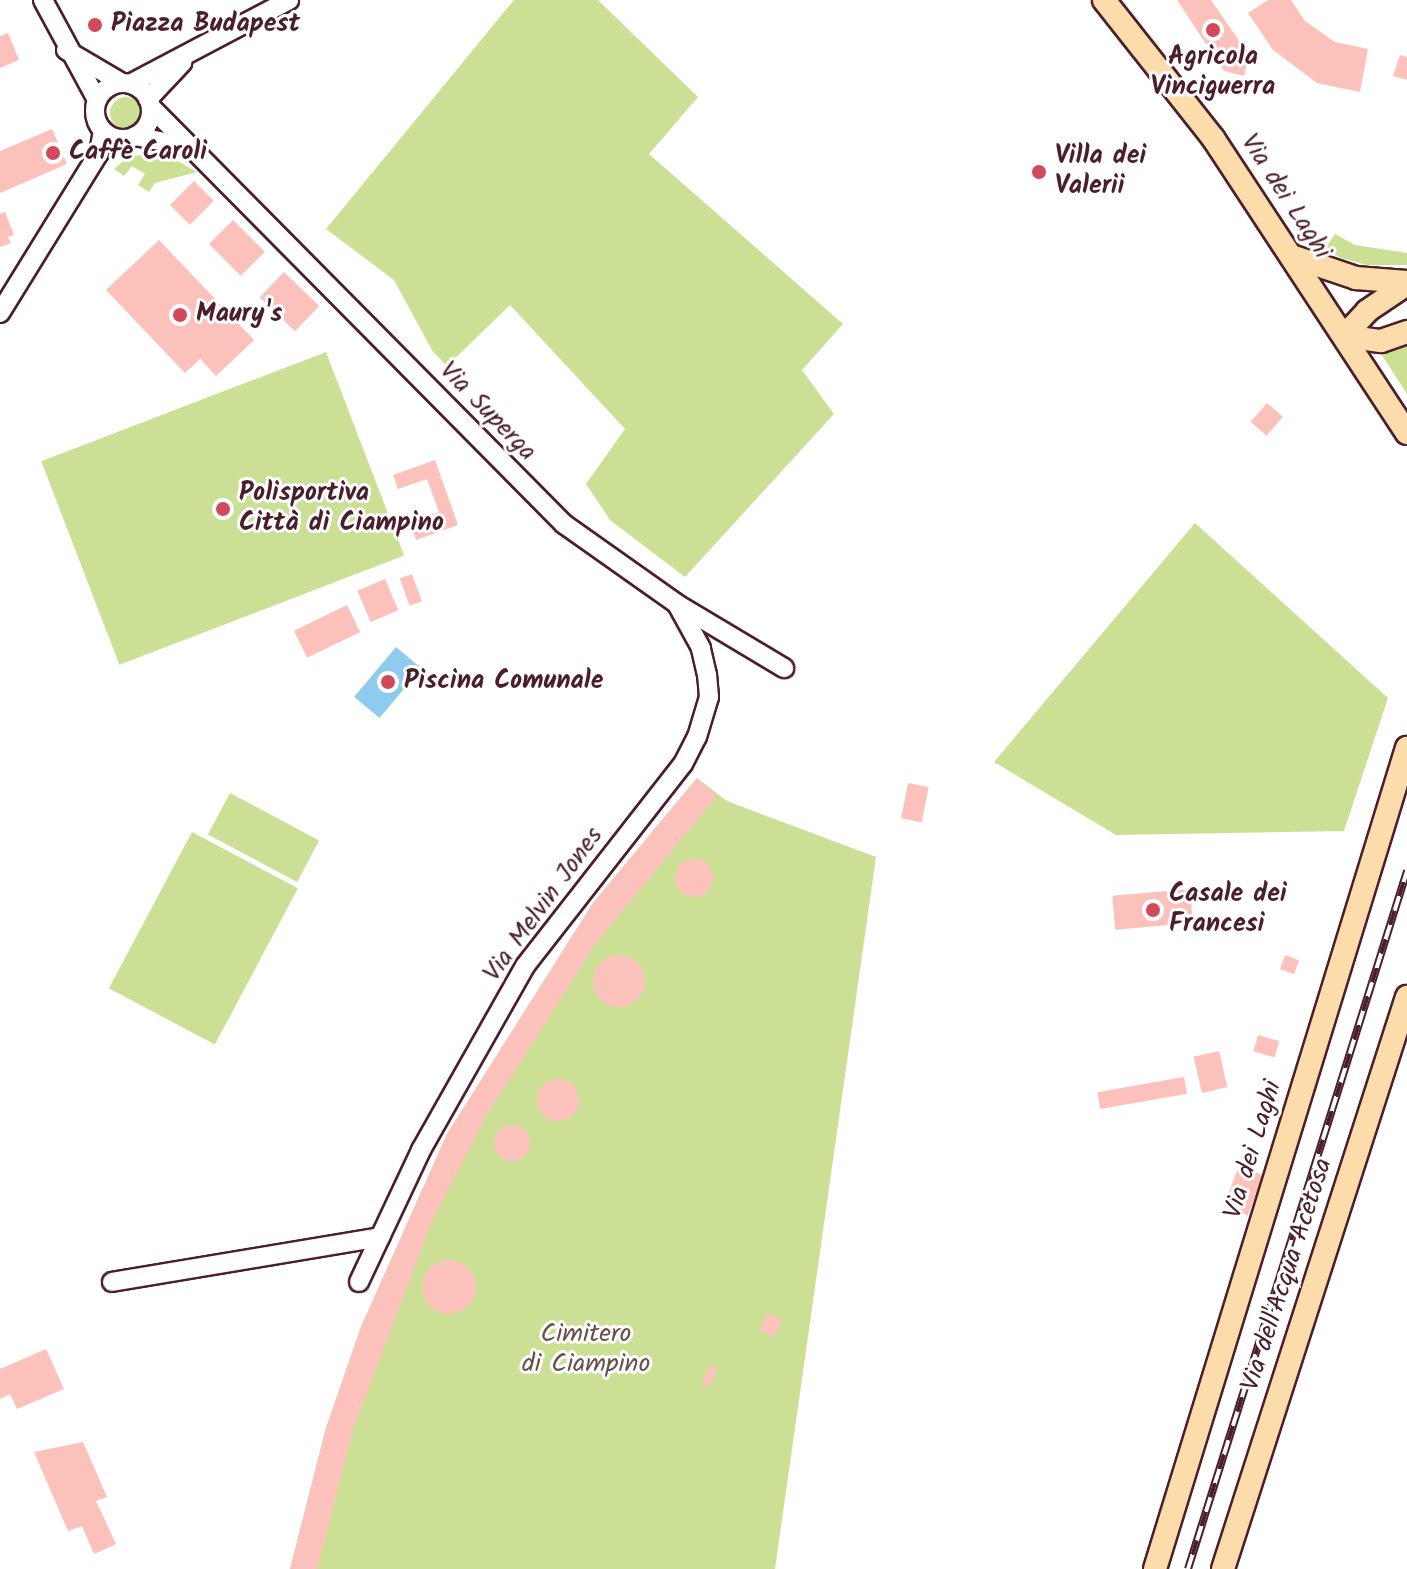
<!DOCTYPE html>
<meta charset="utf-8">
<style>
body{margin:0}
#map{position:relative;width:1407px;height:1569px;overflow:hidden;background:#fff;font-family:Kalam,sans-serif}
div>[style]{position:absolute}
.green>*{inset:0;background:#cbe095;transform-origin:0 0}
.round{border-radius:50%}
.water>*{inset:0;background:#8fcbef;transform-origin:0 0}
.building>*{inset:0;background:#fdc1bc;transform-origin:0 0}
.roads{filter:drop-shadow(2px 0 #4a1f2b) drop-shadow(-2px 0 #4a1f2b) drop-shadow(0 2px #4a1f2b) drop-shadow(0 -2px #4a1f2b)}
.minor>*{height:18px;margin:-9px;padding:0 9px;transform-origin:9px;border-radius:9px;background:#fff}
.minor>.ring{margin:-9px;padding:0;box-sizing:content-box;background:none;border:18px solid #fff;border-radius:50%}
.major>*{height:22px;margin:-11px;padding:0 11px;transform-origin:11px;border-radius:11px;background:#fddcac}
.rail>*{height:8px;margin-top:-4px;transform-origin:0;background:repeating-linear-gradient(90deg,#fff 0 15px,#4a1f2b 0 30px);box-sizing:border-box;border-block:2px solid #4a1f2b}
.dots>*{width:22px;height:22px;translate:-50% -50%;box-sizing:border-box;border:4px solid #fff;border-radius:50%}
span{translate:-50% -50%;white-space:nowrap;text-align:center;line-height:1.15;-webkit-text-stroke:6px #fff;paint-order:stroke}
.poi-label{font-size:26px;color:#4a1f2b;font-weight:700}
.left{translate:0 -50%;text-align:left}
.street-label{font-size:26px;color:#4a1f2b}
.park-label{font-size:26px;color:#6a4f46}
</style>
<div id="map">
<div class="green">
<div style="clip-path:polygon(514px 0,598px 0,698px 97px,649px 154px,843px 324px,802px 370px,834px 414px,685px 577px,610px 520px,586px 484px,625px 429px,510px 305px,447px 366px,433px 352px,394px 280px,326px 229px)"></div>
<div class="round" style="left:110px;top:97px;width:32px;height:32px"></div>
<div style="clip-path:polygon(149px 153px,167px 155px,197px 172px,155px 183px,149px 192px,138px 185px,145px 174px,132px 166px,124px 176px,114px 169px,127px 158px)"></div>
<div style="clip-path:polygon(1335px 234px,1355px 245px,1407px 253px,1407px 265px,1367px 265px,1341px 258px,1325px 249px)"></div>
<div style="clip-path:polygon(1407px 344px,1407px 394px,1380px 352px)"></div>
<div style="left:326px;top:352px;width:218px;height:305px;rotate:69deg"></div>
<div style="clip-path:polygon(1195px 523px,1388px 698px,1344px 831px,1116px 835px,994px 762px)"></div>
<div style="clip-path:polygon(697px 778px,727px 801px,876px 857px,775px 1569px,290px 1569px,326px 1428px,361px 1327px,447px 1134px,593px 903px)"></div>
<div style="left:230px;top:793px;width:101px;height:47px;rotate:28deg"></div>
<div style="left:192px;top:832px;width:120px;height:177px;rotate:28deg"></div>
</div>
<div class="water">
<div style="left:396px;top:647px;width:33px;height:65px;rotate:40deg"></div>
</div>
<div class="building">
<div style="clip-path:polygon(1177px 0,1211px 0,1249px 55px,1244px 76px,1224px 71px)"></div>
<div style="clip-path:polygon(1268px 0,1291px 0,1305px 21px,1335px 42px,1368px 49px,1360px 92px,1317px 83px,1273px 50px,1248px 13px)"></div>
<div style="clip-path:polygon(8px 33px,19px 60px,0 68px,0 36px)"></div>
<div style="clip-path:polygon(1400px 55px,1407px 57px,1407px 80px,1393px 76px)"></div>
<div style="clip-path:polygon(52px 129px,67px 164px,0 193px,0 151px)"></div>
<div style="left:194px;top:181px;width:28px;height:34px;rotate:45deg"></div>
<div style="clip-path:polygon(5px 212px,14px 235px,8px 237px,11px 243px,0 247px,0 214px)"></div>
<div style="left:233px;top:220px;width:45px;height:34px;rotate:45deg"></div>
<div style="clip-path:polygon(159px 240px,254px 340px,216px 376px,200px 359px,185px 373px,106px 290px)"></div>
<div style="left:284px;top:272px;width:49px;height:35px;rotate:44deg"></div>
<div style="left:1267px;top:403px;width:21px;height:25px;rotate:41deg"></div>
<div style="clip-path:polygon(435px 460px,458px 525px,416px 540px,410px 522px,439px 512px,427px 479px,398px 489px,393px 475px)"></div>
<div style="left:412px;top:574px;width:29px;height:13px;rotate:70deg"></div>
<div style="left:385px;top:579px;width:34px;height:30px;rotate:67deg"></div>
<div style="left:347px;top:605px;width:30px;height:59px;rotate:64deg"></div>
<div style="clip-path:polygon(697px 778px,717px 796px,596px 943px,486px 1116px,432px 1221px,353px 1429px,317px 1569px,290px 1569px,326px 1428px,361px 1327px,447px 1134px,593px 903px)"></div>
<div style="left:908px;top:783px;width:21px;height:36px;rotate:11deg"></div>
<div class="round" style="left:675px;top:859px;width:38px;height:38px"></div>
<div style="left:1190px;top:889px;width:34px;height:78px;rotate:85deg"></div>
<div style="left:1285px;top:955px;width:15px;height:15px;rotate:20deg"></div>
<div class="round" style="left:593px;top:955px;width:52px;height:52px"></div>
<div style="left:1258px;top:1035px;width:22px;height:17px;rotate:16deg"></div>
<div style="left:1219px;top:1051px;width:37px;height:26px;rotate:77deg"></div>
<div style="left:1184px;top:1077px;width:17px;height:88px;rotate:80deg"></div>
<div class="round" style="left:537px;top:1079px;width:42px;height:42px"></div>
<div class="round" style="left:494px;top:1125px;width:36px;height:36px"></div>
<div style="left:1239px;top:1166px;width:26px;height:43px;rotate:21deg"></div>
<div class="round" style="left:422px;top:1260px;width:54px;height:54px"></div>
<div style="left:767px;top:1313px;width:16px;height:19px;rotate:22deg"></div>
<div style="clip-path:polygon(46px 1349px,64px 1389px,17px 1409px,10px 1394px,0 1399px,0 1369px)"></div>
<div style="left:710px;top:1365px;width:8px;height:21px;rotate:23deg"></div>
<div style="clip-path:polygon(83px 1442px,107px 1497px,96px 1501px,116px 1544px,94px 1554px,82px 1526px,68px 1531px,34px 1452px)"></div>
</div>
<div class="roads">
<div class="minor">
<div style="left:43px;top:0;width:114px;rotate:61.6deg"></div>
<div style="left:66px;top:50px;width:65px;rotate:30.5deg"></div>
<div class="ring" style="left:95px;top:83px;width:38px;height:38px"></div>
<div style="left:130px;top:84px;width:180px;rotate:-27.8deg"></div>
<div style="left:148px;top:99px;width:50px;rotate:-46.6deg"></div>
<div style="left:151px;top:107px;width:587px;rotate:45.28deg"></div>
<div style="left:564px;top:524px;width:138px;rotate:35.3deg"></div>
<div style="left:677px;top:604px;width:125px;rotate:30.9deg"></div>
<div style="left:135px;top:136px;width:55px;rotate:11.5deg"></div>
<div style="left:0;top:313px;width:188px;rotate:-58.3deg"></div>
<div style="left:99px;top:153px;width:22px;rotate:-80deg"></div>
<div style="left:112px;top:1282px;width:272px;rotate:-9.5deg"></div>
<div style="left:359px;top:1282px;width:146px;rotate:-64.8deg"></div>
<div style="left:421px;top:1150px;width:211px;rotate:-60.5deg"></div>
<div style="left:525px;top:966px;width:256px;rotate:-52deg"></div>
<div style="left:683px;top:764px;width:30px;rotate:-63deg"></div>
<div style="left:697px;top:737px;width:42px;rotate:-73.3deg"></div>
<div style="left:709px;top:697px;width:22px;rotate:-95deg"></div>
<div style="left:707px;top:675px;width:28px;rotate:-103deg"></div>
<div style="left:701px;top:648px;width:48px;rotate:-118.7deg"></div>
</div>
<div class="major">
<div style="left:1104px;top:0;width:176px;rotate:51.7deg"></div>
<div style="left:1213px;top:138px;width:353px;rotate:56.7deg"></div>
<div style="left:1291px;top:256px;width:69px;rotate:18.7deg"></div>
<div style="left:1356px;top:278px;width:51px;rotate:4.5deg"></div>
<div style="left:1344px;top:336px;width:34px;rotate:-47deg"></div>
<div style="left:1367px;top:311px;width:48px;rotate:-34deg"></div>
<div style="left:1344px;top:336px;width:37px;rotate:8deg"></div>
<div style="left:1381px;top:341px;width:28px;rotate:-19deg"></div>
<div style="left:1155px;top:1569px;width:859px;rotate:-72.94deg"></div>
<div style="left:1223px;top:1569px;width:601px;rotate:-72.17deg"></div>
</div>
</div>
<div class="rail">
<div style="left:1188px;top:1569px;width:732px;rotate:-72.58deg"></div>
</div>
<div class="dots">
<div style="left:95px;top:25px;background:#d1495b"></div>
<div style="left:1213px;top:30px;background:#d1495b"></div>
<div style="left:53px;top:153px;background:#d1495b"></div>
<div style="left:1039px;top:172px;background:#d1495b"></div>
<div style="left:180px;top:315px;background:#d1495b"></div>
<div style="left:223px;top:509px;background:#d1495b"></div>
<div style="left:388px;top:682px;background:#d1495b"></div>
<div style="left:1153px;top:910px;background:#d1495b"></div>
</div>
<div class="poi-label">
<span class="left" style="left:111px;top:25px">Piazza Budapest</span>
<span style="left:1213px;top:73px">Agricola<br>Vinciguerra</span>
<span class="left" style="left:69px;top:153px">Caffè Caroli</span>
<span class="left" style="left:1055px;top:172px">Villa dei<br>Valerii</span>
<span class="left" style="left:196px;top:315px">Maury's</span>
<span class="left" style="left:239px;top:509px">Polisportiva<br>Città di Ciampino</span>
<span class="left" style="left:404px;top:682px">Piscina Comunale</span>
<span class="left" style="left:1169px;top:910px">Casale dei<br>Francesi</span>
</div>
<div class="street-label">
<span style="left:1285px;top:197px;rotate:57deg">Via dei Laghi</span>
<span style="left:487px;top:412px;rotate:46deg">Via Superga</span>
<span style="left:544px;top:905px;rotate:-54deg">Via Melvin Jones</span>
<span style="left:1254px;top:1150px;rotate:-73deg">Via dei Laghi</span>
<span style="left:1288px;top:1275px;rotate:-72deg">Via dell'Acqua Acetosa</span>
</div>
<div class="park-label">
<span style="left:586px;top:1350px">Cimitero<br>di Ciampino</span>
</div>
</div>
